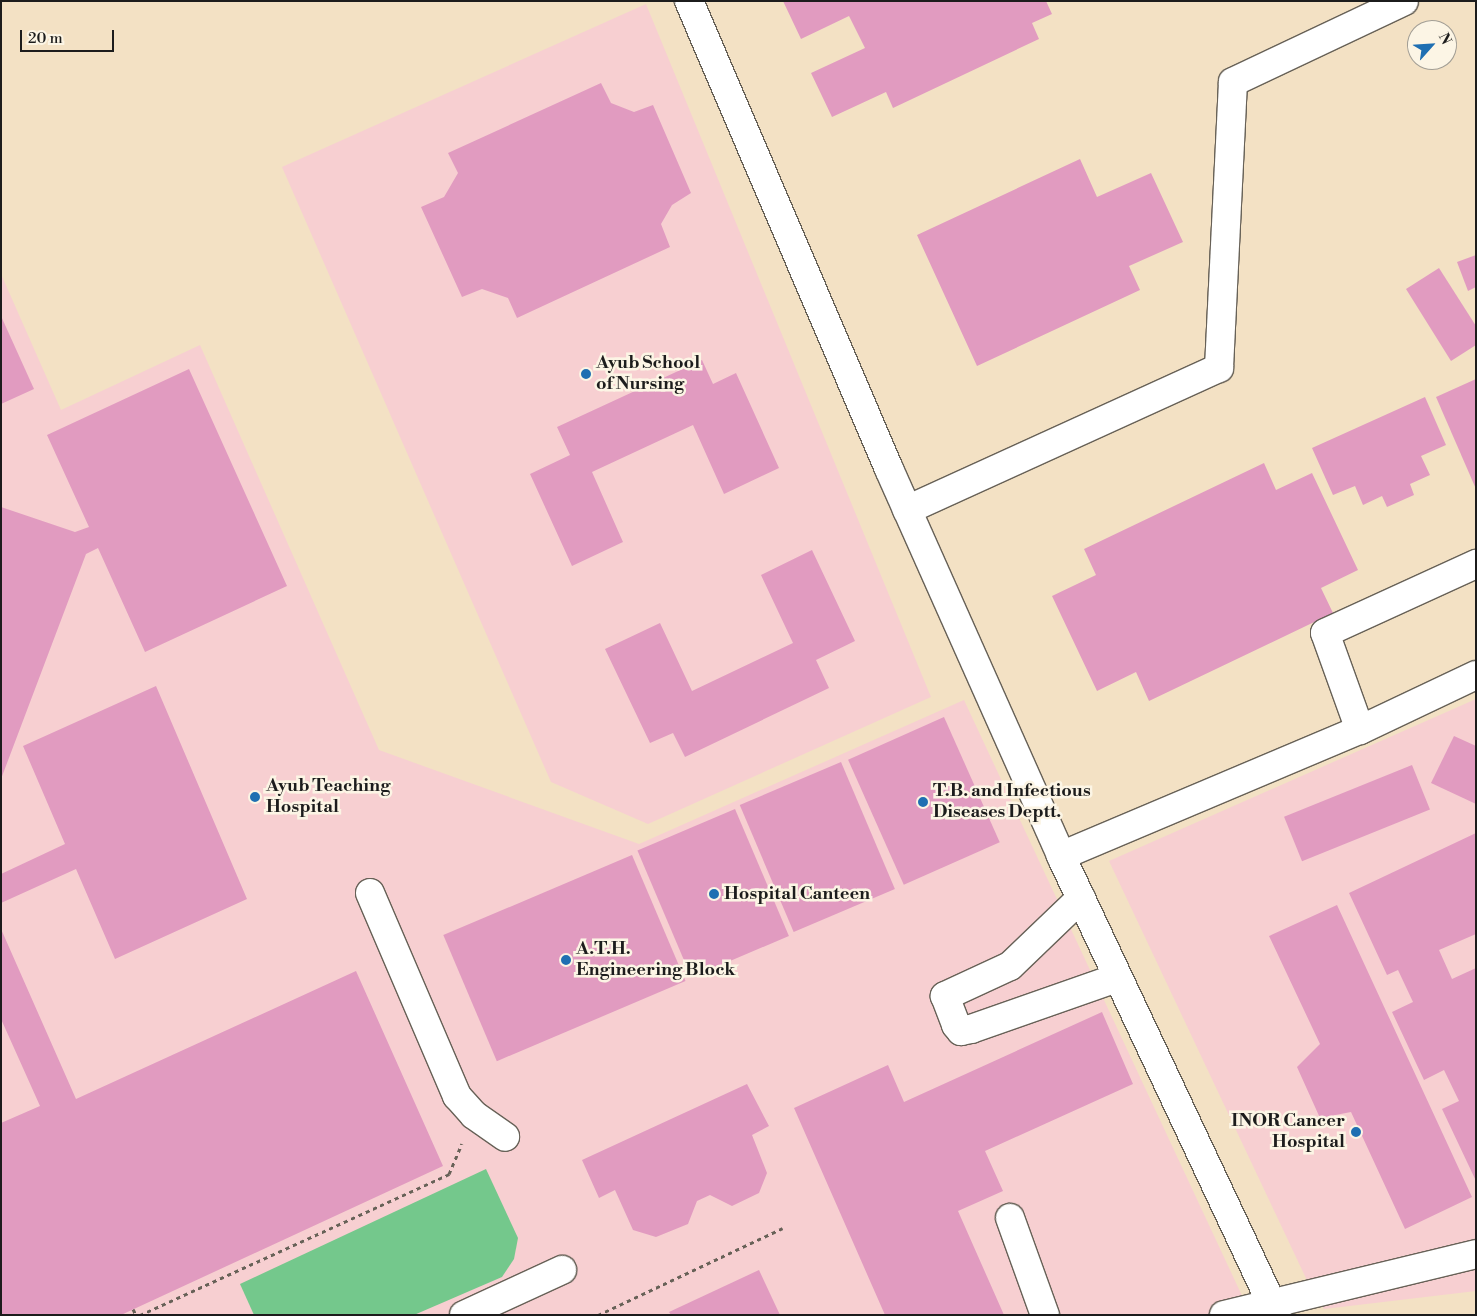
<!DOCTYPE html>
<style>
body{margin:0}
#map{position:relative;width:1477px;height:1316px;overflow:hidden;background:#f3e1c4;font-family:"Libre Bodoni",serif}
div>[style]{position:absolute}
.built>*{inset:0;background:#f7cfd1}
.green>*{inset:0;background:#74c88c}
.building>*{inset:0;background:#e19bc0;transform-origin:0 0}
.path>*{height:3px;margin-top:-1.5px;transform-origin:0;background:repeating-linear-gradient(90deg,#676157 0 4px,transparent 0 8px)}
.roads{filter:drop-shadow(1px 0 #676157) drop-shadow(-1px 0 #676157) drop-shadow(0 1px #676157) drop-shadow(0 -1px #676157)}
.minor>*{height:28px;margin:-14px;padding:0 14px;transform-origin:14px;border-radius:14px;background:#fff}
.dots>*{width:14px;height:14px;translate:-50% -50%;box-sizing:border-box;border:2px solid #fcf5e5;border-radius:50%}
span{translate:-50% -50%;white-space:nowrap;text-align:center;line-height:1.15;-webkit-text-stroke:5px #fcf5e5;paint-order:stroke}
.poi-label{font-size:18px;color:#1c1c1c;font-weight:700}
.left{translate:0 -50%;text-align:left}
.right{translate:-100% -50%;text-align:right}
.frame{position:absolute;inset:0;border:2px solid #1c1c1c;pointer-events:none}
.north{position:absolute;left:1407px;top:20px;width:50px;height:50px;box-sizing:border-box;background:#fcf5e5;border:1px solid #a29e95;border-radius:50%;rotate:64deg;font-size:14px;font-weight:700;line-height:20px;text-align:center;color:#1c1c1c}
.north::after{content:'';display:block;margin:auto;width:18px;height:22px;background:#1f6fb2;clip-path:polygon(50% 0,100% 100%,50% 72%,0 100%)}
.scale{position:absolute;left:20px;top:30px;width:94px;height:22px;box-sizing:border-box;border:2px solid #1c1c1c;border-top:0;padding-left:6px;font-size:15px;line-height:18px;white-space:nowrap;color:#1c1c1c;-webkit-text-stroke:4px #fcf5e5;paint-order:stroke}
</style>
<div id="map">
<div class="built">
<div style="clip-path:polygon(646px 4px,931px 697px,648px 824px,551px 782px,282px 167px)"></div>
<div style="clip-path:polygon(1px 274px,61px 410px,200px 345px,379px 750px,639px 844px,964px 700px,1251px 1315px,1px 1315px)"></div>
<div style="clip-path:polygon(1476px 699px,1476px 1291px,1324px 1309px,1312px 1291px,1109px 861px)"></div>
</div>
<div class="green">
<div style="clip-path:polygon(486px 1169px,518px 1238px,514px 1259px,502px 1277px,414px 1315px,254px 1315px,240px 1284px)"></div>
</div>
<div class="building">
<div style="clip-path:polygon(783px 1px,1046px 1px,1052px 14px,1032px 23px,1039px 39px,893px 108px,886px 92px,832px 117px,811px 73px,865px 48px,849px 16px,801px 39px)"></div>
<div style="clip-path:polygon(601px 83px,611px 103px,634px 112px,653px 105px,691px 193px,672px 205px,661px 224px,670px 247px,517px 318px,508px 298px,482px 289px,462px 297px,421px 207px,444px 197px,458px 173px,448px 153px)"></div>
<div style="clip-path:polygon(1080px 159px,1097px 197px,1151px 173px,1183px 242px,1129px 266px,1140px 290px,977px 366px,917px 235px)"></div>
<div style="clip-path:polygon(1476px 255px,1476px 287px,1468px 291px,1457px 262px)"></div>
<div style="clip-path:polygon(1439px 268px,1476px 326px,1476px 345px,1451px 361px,1406px 289px)"></div>
<div style="clip-path:polygon(1px 316px,34px 389px,1px 404px)"></div>
<div style="clip-path:polygon(702px 360px,713px 384px,736px 373px,779px 468px,724px 494px,693px 425px,592px 472px,623px 542px,572px 566px,530px 474px,570px 455px,557px 427px)"></div>
<div style="clip-path:polygon(189px 369px,287px 586px,145px 652px,98px 548px,86px 554px,1px 779px,1px 507px,75px 532px,89px 527px,47px 435px)"></div>
<div style="clip-path:polygon(1476px 379px,1476px 489px,1436px 397px)"></div>
<div style="clip-path:polygon(1425px 397px,1446px 445px,1421px 456px,1430px 475px,1410px 484px,1414px 495px,1387px 507px,1382px 496px,1363px 505px,1355px 486px,1333px 495px,1312px 448px)"></div>
<div style="clip-path:polygon(1264px 463px,1276px 490px,1312px 473px,1358px 570px,1321px 588px,1333px 613px,1149px 701px,1136px 672px,1097px 691px,1052px 596px,1096px 575px,1084px 549px)"></div>
<div style="clip-path:polygon(812px 550px,855px 641px,816px 660px,829px 688px,685px 757px,673px 733px,650px 743px,605px 649px,660px 623px,692px 691px,793px 643px,761px 575px)"></div>
<div style="clip-path:polygon(156px 686px,247px 899px,115px 959px,76px 869px,1px 903px,1px 874px,65px 844px,23px 746px)"></div>
<div style="left:944px;top:717px;width:137px;height:105px;rotate:66deg"></div>
<div style="clip-path:polygon(1454px 736px,1476px 746px,1476px 804px,1431px 783px)"></div>
<div style="left:841px;top:762px;width:138px;height:110px;rotate:67deg"></div>
<div style="left:1412px;top:765px;width:48px;height:138px;rotate:68deg"></div>
<div style="left:735px;top:809px;width:138px;height:106px;rotate:67deg"></div>
<div style="clip-path:polygon(1476px 833px,1476px 934px,1439px 950px,1452px 979px,1476px 968px,1476px 1181px,1442px 1109px,1459px 1101px,1444px 1070px,1424px 1080px,1392px 1012px,1413px 1002px,1398px 970px,1387px 975px,1349px 893px)"></div>
<div style="left:632px;top:855px;width:137px;height:205px;rotate:67deg"></div>
<div style="clip-path:polygon(1337px 905px,1472px 1197px,1405px 1229px,1351px 1112px,1320px 1118px,1297px 1067px,1320px 1044px,1269px 936px)"></div>
<div style="clip-path:polygon(1px 929px,76px 1099px,356px 971px,443px 1166px,121px 1315px,1px 1315px,1px 1123px,40px 1106px,1px 1019px)"></div>
<div style="clip-path:polygon(1102px 1012px,1133px 1084px,985px 1151px,1003px 1191px,958px 1211px,1004px 1315px,885px 1315px,794px 1108px,888px 1065px,904px 1102px)"></div>
<div style="clip-path:polygon(747px 1084px,769px 1126px,752px 1135px,767px 1173px,759px 1193px,732px 1206px,710px 1195px,697px 1201px,688px 1224px,656px 1237px,633px 1230px,615px 1190px,599px 1198px,582px 1160px)"></div>
<div style="clip-path:polygon(759px 1270px,780px 1315px,671px 1315px,669px 1312px)"></div>
</div>
<div class="path">
<div style="left:133px;top:1309px;width:7px;rotate:63deg"></div>
<div style="left:140px;top:1315px;width:340px;rotate:-24.5deg"></div>
<div style="left:449px;top:1174px;width:33px;rotate:-67deg"></div>
<div style="left:598px;top:1315px;width:204px;rotate:-25.2deg"></div>
</div>
<div class="roads">
<div class="minor">
<div style="left:689px;top:1px;width:509px;rotate:66.86deg"></div>
<div style="left:889px;top:469px;width:424px;rotate:66deg"></div>
<div style="left:1061px;top:856px;width:507px;rotate:64.8deg"></div>
<div style="left:907px;top:510px;width:343px;rotate:-24.5deg"></div>
<div style="left:1219px;top:368px;width:286px;rotate:-87.2deg"></div>
<div style="left:1233px;top:82px;width:189px;rotate:-25.3deg"></div>
<div style="left:1360px;top:730px;width:128px;rotate:-25.4deg"></div>
<div style="left:1061px;top:856px;width:324px;rotate:-22.9deg"></div>
<div style="left:1360px;top:730px;width:103px;rotate:-109.8deg"></div>
<div style="left:1325px;top:633px;width:166px;rotate:-24.6deg"></div>
<div style="left:370px;top:893px;width:221px;rotate:66.8deg"></div>
<div style="left:457px;top:1096px;width:25px;rotate:48deg"></div>
<div style="left:474px;top:1115px;width:38px;rotate:35deg"></div>
<div style="left:1081px;top:898px;width:98px;rotate:136.2deg"></div>
<div style="left:1010px;top:966px;width:72px;rotate:155.2deg"></div>
<div style="left:945px;top:996px;width:31px;rotate:69deg"></div>
<div style="left:956px;top:1025px;width:8px;rotate:50deg"></div>
<div style="left:961px;top:1031px;width:10px;rotate:-11deg"></div>
<div style="left:971px;top:1029px;width:155px;rotate:-19.3deg"></div>
<div style="left:1010px;top:1218px;width:103px;rotate:70.2deg"></div>
<div style="left:464px;top:1315px;width:108px;rotate:-24.7deg"></div>
<div style="left:1224px;top:1315px;width:259px;rotate:-13.6deg"></div>
</div>
</div>
<div class="dots">
<div style="left:586px;top:374px;background:#1f6fb2"></div>
<div style="left:255px;top:797px;background:#1f6fb2"></div>
<div style="left:923px;top:802px;background:#1f6fb2"></div>
<div style="left:714px;top:894px;background:#1f6fb2"></div>
<div style="left:566px;top:960px;background:#1f6fb2"></div>
<div style="left:1356px;top:1132px;background:#1f6fb2"></div>
</div>
<div class="poi-label">
<span class="left" style="left:596px;top:374px">Ayub School<br>of Nursing</span>
<span class="left" style="left:266px;top:797px">Ayub Teaching<br>Hospital</span>
<span class="left" style="left:933px;top:802px">T.B. and Infectious<br>Diseases Deptt.</span>
<span class="left" style="left:724px;top:894px">Hospital Canteen</span>
<span class="left" style="left:576px;top:960px">A.T.H.<br>Engineering Block</span>
<span class="right" style="left:1345px;top:1132px">INOR Cancer<br>Hospital</span>
</div>
<div class="frame"></div>
<div class="north">N</div>
<div class="scale">20 m</div>
</div>
